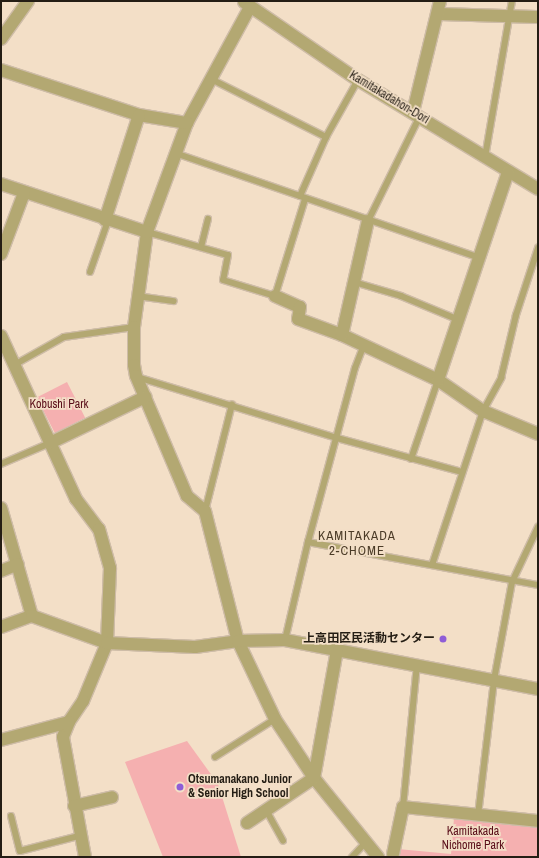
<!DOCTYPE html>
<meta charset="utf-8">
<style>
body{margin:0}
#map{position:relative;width:539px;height:858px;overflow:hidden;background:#f3dfc7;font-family:"Archivo Narrow","Noto Sans JP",sans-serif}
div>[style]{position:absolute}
.green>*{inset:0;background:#f5b0b0;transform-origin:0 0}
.roads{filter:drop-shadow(1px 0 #cebca7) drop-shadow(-1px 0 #cebca7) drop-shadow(0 1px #cebca7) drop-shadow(0 -1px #cebca7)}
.service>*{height:6px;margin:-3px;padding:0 3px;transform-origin:3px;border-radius:3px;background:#b3a872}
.minor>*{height:12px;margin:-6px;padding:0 6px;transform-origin:6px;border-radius:6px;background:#b3a872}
.dots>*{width:11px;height:11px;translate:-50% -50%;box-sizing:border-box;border:2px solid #f3dfc7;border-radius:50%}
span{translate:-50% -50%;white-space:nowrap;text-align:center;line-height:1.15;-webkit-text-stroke:3.5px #f3dfc7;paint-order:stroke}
.street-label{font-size:12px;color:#241d14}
.park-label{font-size:12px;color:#580b17}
.poi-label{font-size:12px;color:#241d14;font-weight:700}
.right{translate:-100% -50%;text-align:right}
.left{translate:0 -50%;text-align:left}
.neighbourhood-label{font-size:13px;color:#4b3b27;letter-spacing:1px}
.frame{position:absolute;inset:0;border:2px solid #241d14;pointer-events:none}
</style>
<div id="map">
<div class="green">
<div style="left:67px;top:382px;width:40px;height:34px;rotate:63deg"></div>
<div style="clip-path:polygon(187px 741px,218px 784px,241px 857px,163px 857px,125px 762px)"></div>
<div style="clip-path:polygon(454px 818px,538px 826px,538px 857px,397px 857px,398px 849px,451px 854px)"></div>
</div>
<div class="roads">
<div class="service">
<div style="left:211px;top:79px;width:129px;rotate:26.8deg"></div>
<div style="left:175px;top:153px;width:323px;rotate:19deg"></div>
<div style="left:485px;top:157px;width:158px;rotate:-80.2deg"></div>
<div style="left:300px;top:196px;width:64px;rotate:-66.2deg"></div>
<div style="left:326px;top:137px;width:65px;rotate:-60.7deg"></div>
<div style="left:368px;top:221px;width:117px;rotate:-63.7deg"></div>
<div style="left:147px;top:232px;width:84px;rotate:15.9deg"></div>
<div style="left:228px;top:255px;width:25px;rotate:101deg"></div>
<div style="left:223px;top:280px;width:54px;rotate:17.1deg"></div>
<div style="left:275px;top:296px;width:102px;rotate:-72.8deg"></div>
<div style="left:201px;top:247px;width:29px;rotate:-76deg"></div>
<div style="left:90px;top:272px;width:54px;rotate:-70.6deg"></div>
<div style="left:354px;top:282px;width:49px;rotate:16.6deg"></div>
<div style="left:401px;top:296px;width:63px;rotate:22.5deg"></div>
<div style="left:137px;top:296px;width:37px;rotate:8deg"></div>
<div style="left:14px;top:365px;width:57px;rotate:-29.2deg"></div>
<div style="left:64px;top:337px;width:71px;rotate:-8.1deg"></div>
<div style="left:137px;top:377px;width:209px;rotate:17deg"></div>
<div style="left:337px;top:438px;width:130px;rotate:15.2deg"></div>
<div style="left:411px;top:459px;width:83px;rotate:-71.1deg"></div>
<div style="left:1px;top:464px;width:53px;rotate:-23.2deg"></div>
<div style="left:205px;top:511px;width:110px;rotate:-75.8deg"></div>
<div style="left:308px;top:542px;width:234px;rotate:10.6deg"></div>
<div style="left:432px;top:565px;width:162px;rotate:-71.7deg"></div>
<div style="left:483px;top:411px;width:38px;rotate:-61deg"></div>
<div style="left:501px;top:378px;width:65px;rotate:-76.6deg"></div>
<div style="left:516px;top:315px;width:71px;rotate:-71.8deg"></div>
<div style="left:285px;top:640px;width:101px;rotate:-76.8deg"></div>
<div style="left:308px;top:542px;width:180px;rotate:-74.9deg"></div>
<div style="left:355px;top:368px;width:22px;rotate:-69deg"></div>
<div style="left:215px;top:757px;width:71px;rotate:-32.3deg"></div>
<div style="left:403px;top:807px;width:143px;rotate:-84.4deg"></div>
<div style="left:266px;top:810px;width:35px;rotate:61deg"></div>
<div style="left:478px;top:815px;width:136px;rotate:-83.2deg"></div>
<div style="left:494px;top:680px;width:100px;rotate:-79.6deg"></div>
<div style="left:512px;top:582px;width:61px;rotate:-64.7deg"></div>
<div style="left:11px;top:816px;width:36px;rotate:76deg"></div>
<div style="left:20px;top:851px;width:61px;rotate:-14.3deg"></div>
<div style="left:352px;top:857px;width:21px;rotate:-47deg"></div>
</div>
<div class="minor">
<div style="left:244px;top:2px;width:138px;rotate:34.4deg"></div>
<div style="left:358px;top:80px;width:210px;rotate:31.2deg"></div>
<div style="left:250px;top:7px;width:132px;rotate:118.5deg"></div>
<div style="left:187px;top:123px;width:116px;rotate:110.2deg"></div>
<div style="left:147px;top:232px;width:96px;rotate:97.8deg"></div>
<div style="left:134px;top:327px;width:38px;rotate:90deg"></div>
<div style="left:134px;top:365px;width:11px;rotate:80deg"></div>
<div style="left:136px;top:376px;width:130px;rotate:67deg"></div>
<div style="left:187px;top:496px;width:23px;rotate:40deg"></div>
<div style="left:205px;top:511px;width:134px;rotate:75.8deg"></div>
<div style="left:238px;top:641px;width:86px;rotate:64.6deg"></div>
<div style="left:275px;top:719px;width:71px;rotate:56.5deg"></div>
<div style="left:314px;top:778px;width:102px;rotate:51deg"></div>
<div style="left:438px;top:14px;width:100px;rotate:1.7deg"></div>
<div style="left:1px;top:39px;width:47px;rotate:-54.6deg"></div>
<div style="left:1px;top:70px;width:145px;rotate:18.1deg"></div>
<div style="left:139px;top:115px;width:49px;rotate:9.5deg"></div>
<div style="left:413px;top:112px;width:114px;rotate:-76.3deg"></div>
<div style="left:1px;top:184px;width:154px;rotate:18.2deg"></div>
<div style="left:105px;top:220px;width:110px;rotate:-72.1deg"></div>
<div style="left:1px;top:254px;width:65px;rotate:-69.3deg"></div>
<div style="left:275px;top:296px;width:27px;rotate:24deg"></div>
<div style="left:300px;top:307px;width:12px;rotate:99deg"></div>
<div style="left:298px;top:319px;width:47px;rotate:20deg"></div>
<div style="left:342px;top:335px;width:106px;rotate:25.1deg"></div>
<div style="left:438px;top:380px;width:55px;rotate:34.6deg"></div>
<div style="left:483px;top:411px;width:60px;rotate:22.7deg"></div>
<div style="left:342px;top:335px;width:117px;rotate:-77.2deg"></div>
<div style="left:1px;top:336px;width:179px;rotate:65.3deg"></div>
<div style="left:76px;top:499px;width:38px;rotate:53deg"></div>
<div style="left:99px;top:529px;width:41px;rotate:74.2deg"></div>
<div style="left:110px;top:568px;width:75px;rotate:92.3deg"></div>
<div style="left:107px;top:643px;width:63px;rotate:112.5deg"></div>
<div style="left:83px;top:701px;width:25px;rotate:124deg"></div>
<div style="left:69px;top:722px;width:16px;rotate:112deg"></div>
<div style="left:63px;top:737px;width:122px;rotate:79.6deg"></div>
<div style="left:438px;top:380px;width:219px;rotate:-71.4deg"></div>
<div style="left:50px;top:443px;width:106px;rotate:-25.8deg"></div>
<div style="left:1px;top:508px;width:112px;rotate:74deg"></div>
<div style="left:1px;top:571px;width:18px;rotate:-22deg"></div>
<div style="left:1px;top:627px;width:33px;rotate:-20deg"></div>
<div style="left:32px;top:616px;width:80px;rotate:19.8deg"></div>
<div style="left:107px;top:643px;width:88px;rotate:2.6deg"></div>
<div style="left:195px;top:647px;width:43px;rotate:-7.9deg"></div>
<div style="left:238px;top:641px;width:47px;rotate:-1.2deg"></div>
<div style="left:285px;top:640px;width:258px;rotate:11deg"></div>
<div style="left:1px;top:740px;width:70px;rotate:-14.8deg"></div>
<div style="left:74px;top:806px;width:39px;rotate:-13deg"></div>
<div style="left:247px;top:823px;width:81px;rotate:-33.9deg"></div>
<div style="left:314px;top:778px;width:130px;rotate:-79.8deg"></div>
<div style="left:393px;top:854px;width:48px;rotate:-78deg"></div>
<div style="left:403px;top:807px;width:136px;rotate:5.9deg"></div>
</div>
</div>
<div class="dots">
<div style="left:443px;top:639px;background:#8f5dd7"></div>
<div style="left:180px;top:787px;background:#8f5dd7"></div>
</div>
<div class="street-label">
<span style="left:389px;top:98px;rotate:31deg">Kamitakadahon-Dori</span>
</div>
<div class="park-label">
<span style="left:59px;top:405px">Kobushi Park</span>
<span style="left:473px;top:839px">Kamitakada<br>Nichome Park</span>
</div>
<div class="poi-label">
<span class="right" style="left:435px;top:639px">上高田区民活動センター</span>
<span class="left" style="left:188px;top:787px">Otsumanakano Junior<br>&amp; Senior High School</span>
</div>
<div class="neighbourhood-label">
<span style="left:357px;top:544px">KAMITAKADA<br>2-CHOME</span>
</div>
<div class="frame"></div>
</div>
